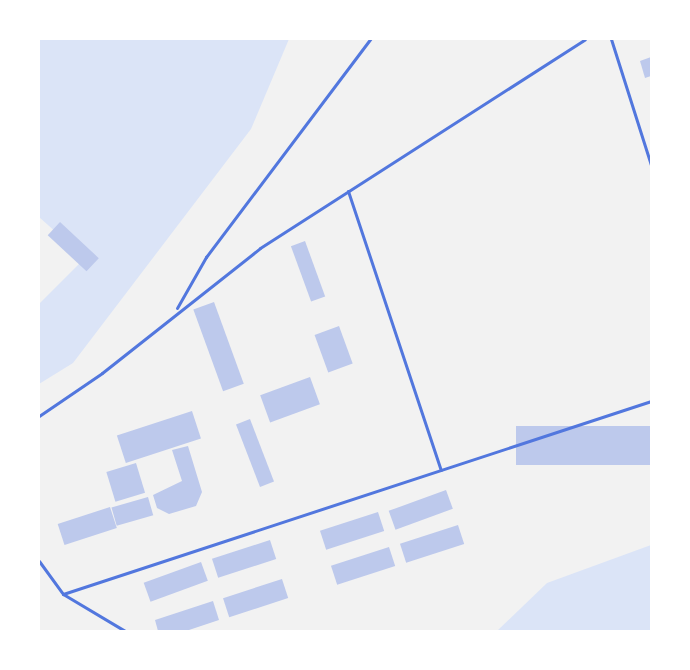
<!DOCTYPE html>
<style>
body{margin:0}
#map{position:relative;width:690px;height:670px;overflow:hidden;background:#f2f2f2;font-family:Poppins,sans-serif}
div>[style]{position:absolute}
.green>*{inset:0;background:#dbe4f7}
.building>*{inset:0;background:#bdc9ec;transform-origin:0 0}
.service>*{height:3px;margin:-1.5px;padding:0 1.5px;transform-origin:1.5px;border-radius:1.5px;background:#5277de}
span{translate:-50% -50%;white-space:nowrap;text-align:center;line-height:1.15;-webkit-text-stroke:6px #fff;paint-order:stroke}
.frame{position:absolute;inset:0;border:40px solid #fff;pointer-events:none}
</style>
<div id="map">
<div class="green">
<div style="clip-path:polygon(39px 39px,289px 39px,251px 129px,73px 363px,39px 384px,39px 304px,85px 258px,39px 217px)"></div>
<div style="clip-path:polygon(651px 545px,651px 631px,497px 631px,547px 583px)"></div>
</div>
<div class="building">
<div style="clip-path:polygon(651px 57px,651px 76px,645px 78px,640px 61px)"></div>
<div style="left:60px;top:222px;width:53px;height:18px;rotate:43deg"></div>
<div style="left:305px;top:241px;width:59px;height:15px;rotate:70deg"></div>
<div style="left:214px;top:302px;width:87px;height:22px;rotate:70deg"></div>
<div style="left:339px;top:326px;width:40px;height:26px;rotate:70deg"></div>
<div style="left:310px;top:377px;width:29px;height:53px;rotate:70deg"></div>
<div style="left:192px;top:411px;width:29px;height:79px;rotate:72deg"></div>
<div style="left:250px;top:419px;width:67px;height:15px;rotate:69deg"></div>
<div style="left:651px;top:426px;width:39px;height:135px;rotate:90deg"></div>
<div style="clip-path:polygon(188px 446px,202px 492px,196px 506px,169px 514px,157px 508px,153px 495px,182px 481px,172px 450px)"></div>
<div style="left:136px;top:463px;width:31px;height:31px;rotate:73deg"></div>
<div style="left:446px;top:490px;width:20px;height:61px;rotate:70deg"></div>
<div style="left:148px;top:497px;width:19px;height:38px;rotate:74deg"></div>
<div style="left:110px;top:507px;width:22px;height:55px;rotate:72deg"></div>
<div style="left:378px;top:512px;width:20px;height:61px;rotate:72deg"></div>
<div style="left:458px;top:525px;width:20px;height:61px;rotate:72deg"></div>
<div style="left:270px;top:540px;width:20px;height:61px;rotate:72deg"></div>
<div style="left:389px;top:547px;width:20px;height:61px;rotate:72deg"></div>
<div style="left:201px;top:562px;width:20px;height:61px;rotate:70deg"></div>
<div style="left:282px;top:579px;width:20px;height:62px;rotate:72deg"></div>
<div style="clip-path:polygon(213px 601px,219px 620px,186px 631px,158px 631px,155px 620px)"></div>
</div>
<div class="service">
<div style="left:611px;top:39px;width:132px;rotate:72.4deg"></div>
<div style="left:348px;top:191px;width:294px;rotate:71.6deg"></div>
<div style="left:177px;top:308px;width:59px;rotate:-60.4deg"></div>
<div style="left:206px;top:257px;width:273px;rotate:-53deg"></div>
<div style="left:39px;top:416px;width:76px;rotate:-34.3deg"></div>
<div style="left:102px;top:373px;width:201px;rotate:-38.3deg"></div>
<div style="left:260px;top:248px;width:386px;rotate:-32.7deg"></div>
<div style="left:39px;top:561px;width:41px;rotate:54deg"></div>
<div style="left:63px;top:594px;width:72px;rotate:30.8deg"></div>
<div style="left:63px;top:594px;width:619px;rotate:-18.17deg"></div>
</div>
<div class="frame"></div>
</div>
